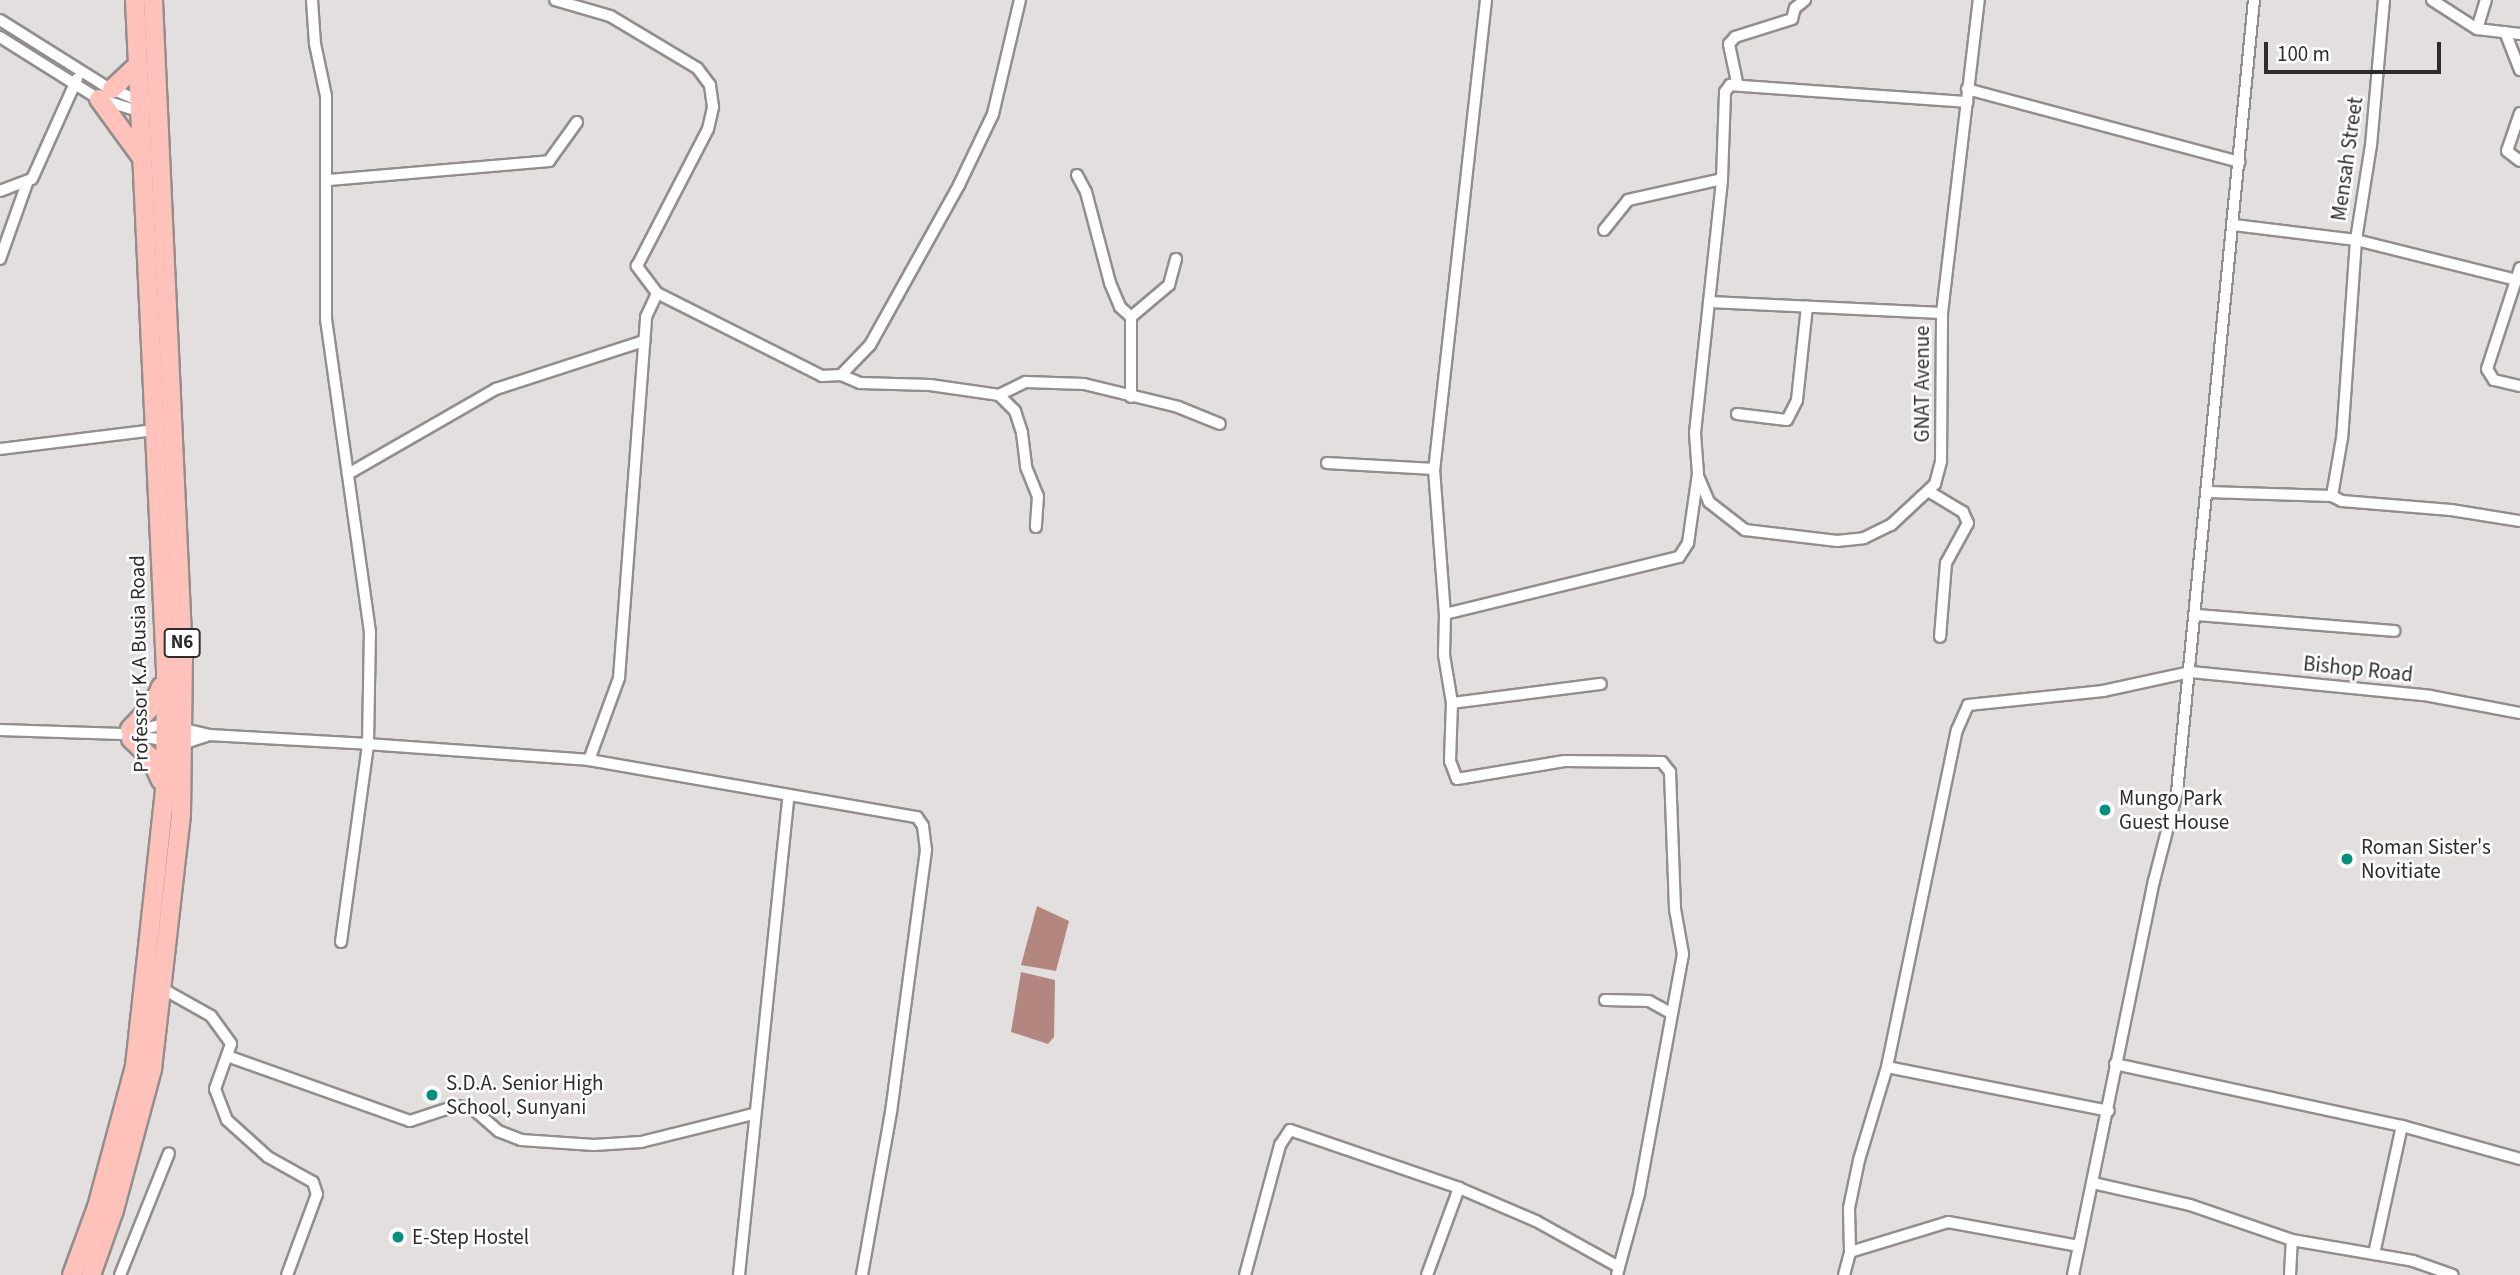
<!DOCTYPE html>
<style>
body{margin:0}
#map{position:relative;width:2520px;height:1275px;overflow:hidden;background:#e4dfdf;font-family:"Source Sans 3",sans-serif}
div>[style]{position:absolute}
.water>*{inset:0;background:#b48680}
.roads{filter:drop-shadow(2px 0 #928e8d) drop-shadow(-2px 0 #928e8d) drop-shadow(0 2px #928e8d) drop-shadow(0 -2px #928e8d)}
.street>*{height:10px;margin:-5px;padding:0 5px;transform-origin:5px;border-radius:5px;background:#fff}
.primary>*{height:18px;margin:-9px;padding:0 9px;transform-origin:9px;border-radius:9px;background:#fec2bb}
.dots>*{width:19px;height:19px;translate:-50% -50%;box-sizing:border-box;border:4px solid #fff;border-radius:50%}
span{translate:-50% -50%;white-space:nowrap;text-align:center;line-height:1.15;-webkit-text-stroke:5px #fff;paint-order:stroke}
.shield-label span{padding:2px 5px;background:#fff;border:2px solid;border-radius:5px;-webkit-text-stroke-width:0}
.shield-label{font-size:19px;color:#2d2b2b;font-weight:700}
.street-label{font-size:21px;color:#2d2b2b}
.poi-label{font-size:21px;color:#2d2b2b}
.left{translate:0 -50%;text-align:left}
.scale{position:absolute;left:2264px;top:42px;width:177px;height:32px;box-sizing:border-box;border:4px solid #2d2b2b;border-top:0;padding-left:9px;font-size:21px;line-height:24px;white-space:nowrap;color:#2d2b2b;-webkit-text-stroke:5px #fff;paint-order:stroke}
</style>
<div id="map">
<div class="water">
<div style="clip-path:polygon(1037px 906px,1069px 921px,1056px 971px,1021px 965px)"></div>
<div style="clip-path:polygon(1021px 972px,1055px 980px,1054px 1037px,1048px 1044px,1011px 1032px)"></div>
</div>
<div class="roads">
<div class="street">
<div style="left:1486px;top:0;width:472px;rotate:96.3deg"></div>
<div style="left:1434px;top:469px;width:145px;rotate:85.7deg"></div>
<div style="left:1445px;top:614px;width:41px;rotate:91.4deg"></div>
<div style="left:1444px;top:655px;width:49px;rotate:80.5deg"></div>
<div style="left:1452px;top:703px;width:58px;rotate:92deg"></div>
<div style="left:1450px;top:761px;width:19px;rotate:69deg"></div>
<div style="left:1457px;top:779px;width:109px;rotate:-9.5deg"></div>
<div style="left:1564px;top:761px;width:98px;rotate:0.6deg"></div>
<div style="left:1662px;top:762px;width:13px;rotate:51deg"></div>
<div style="left:1670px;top:772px;width:137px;rotate:87.9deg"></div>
<div style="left:1675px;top:909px;width:46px;rotate:79.9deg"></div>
<div style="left:1683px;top:954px;width:244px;rotate:100.4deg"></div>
<div style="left:1639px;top:1194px;width:76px;rotate:105.3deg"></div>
<div style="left:2384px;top:0;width:146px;rotate:95.1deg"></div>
<div style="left:2371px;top:145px;width:96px;rotate:99deg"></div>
<div style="left:2356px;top:240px;width:198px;rotate:94deg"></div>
<div style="left:2342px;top:438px;width:59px;rotate:99.8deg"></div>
<div style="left:2332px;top:496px;width:11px;rotate:27deg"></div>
<div style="left:2342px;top:501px;width:109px;rotate:4.7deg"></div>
<div style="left:2451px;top:510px;width:70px;rotate:9.1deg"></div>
<div style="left:2432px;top:0;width:54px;rotate:32.8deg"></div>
<div style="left:2477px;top:29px;width:43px;rotate:6.6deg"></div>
<div style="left:0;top:20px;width:126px;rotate:32.1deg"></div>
<div style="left:107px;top:87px;width:36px;rotate:23deg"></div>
<div style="left:140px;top:101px;width:16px;rotate:4deg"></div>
<div style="left:2477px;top:29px;width:30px;rotate:-73deg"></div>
<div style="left:2505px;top:32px;width:41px;rotate:68.5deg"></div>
<div style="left:0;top:37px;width:117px;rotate:32.1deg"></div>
<div style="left:99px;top:99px;width:48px;rotate:16.9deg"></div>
<div style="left:1737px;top:82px;width:39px;rotate:-102deg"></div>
<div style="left:1729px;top:44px;width:9px;rotate:-49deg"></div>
<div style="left:1735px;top:37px;width:60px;rotate:-17.5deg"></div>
<div style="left:1792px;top:19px;width:11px;rotate:-75deg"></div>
<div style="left:1795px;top:8px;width:13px;rotate:-39deg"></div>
<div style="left:1967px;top:89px;width:282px;rotate:15deg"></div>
<div style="left:2520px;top:113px;width:40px;rotate:108.9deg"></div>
<div style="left:2507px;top:151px;width:16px;rotate:38deg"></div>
<div style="left:1077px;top:175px;width:19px;rotate:62deg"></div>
<div style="left:1086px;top:192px;width:94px;rotate:75.2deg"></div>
<div style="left:1110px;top:283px;width:26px;rotate:67deg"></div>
<div style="left:1120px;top:307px;width:15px;rotate:42deg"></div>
<div style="left:329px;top:180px;width:221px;rotate:-4.9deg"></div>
<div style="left:549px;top:161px;width:48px;rotate:-54.3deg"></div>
<div style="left:0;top:191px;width:34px;rotate:-21deg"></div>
<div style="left:32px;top:179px;width:110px;rotate:-65.8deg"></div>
<div style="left:2234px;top:225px;width:123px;rotate:7deg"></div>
<div style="left:2356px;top:240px;width:165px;rotate:14deg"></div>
<div style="left:1604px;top:230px;width:38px;rotate:-51deg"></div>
<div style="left:1628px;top:200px;width:96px;rotate:-12.6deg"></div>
<div style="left:0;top:259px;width:81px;rotate:-70.4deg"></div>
<div style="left:2520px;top:268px;width:106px;rotate:108.1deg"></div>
<div style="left:2487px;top:369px;width:13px;rotate:58deg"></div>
<div style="left:2494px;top:380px;width:27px;rotate:13deg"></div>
<div style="left:657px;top:293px;width:185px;rotate:26.7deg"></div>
<div style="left:822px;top:376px;width:19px;rotate:-3deg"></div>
<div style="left:841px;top:375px;width:42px;rotate:-46deg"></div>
<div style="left:870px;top:345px;width:183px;rotate:-60.9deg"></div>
<div style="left:959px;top:185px;width:79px;rotate:-64.4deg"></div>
<div style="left:993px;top:114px;width:117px;rotate:-76.7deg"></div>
<div style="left:1709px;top:302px;width:233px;rotate:2.7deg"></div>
<div style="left:841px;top:375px;width:21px;rotate:23deg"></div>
<div style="left:860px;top:383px;width:70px;rotate:1.6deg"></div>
<div style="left:930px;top:385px;width:70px;rotate:8.2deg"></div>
<div style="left:999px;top:395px;width:30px;rotate:-26deg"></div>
<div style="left:1026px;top:382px;width:58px;rotate:2deg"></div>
<div style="left:1084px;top:384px;width:97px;rotate:13.7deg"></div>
<div style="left:1178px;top:407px;width:45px;rotate:22deg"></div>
<div style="left:999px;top:395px;width:23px;rotate:45deg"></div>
<div style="left:1015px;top:411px;width:23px;rotate:72deg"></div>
<div style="left:1022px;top:433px;width:34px;rotate:83deg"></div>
<div style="left:1026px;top:467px;width:31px;rotate:68deg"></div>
<div style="left:1038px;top:496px;width:31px;rotate:94deg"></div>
<div style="left:1131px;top:397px;width:80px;rotate:-90deg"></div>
<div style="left:1131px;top:317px;width:50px;rotate:-40.1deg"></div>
<div style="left:1169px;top:285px;width:27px;rotate:-75deg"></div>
<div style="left:1737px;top:414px;width:50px;rotate:6.8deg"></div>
<div style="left:1787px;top:420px;width:22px;rotate:-63deg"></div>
<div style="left:1797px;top:400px;width:94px;rotate:-83.9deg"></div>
<div style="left:0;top:449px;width:155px;rotate:-7deg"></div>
<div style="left:1327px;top:463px;width:107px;rotate:3.2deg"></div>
<div style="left:348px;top:474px;width:171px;rotate:-29.9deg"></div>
<div style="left:496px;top:389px;width:156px;rotate:-18deg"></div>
<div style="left:1698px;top:476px;width:28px;rotate:67deg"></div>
<div style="left:1709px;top:502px;width:46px;rotate:37.9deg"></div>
<div style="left:1745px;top:530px;width:93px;rotate:6.8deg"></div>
<div style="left:1837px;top:541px;width:27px;rotate:-6deg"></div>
<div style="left:1864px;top:538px;width:30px;rotate:-26deg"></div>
<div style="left:1891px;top:525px;width:60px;rotate:-43deg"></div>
<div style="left:1935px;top:484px;width:24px;rotate:-75deg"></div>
<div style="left:1941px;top:461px;width:148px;rotate:-89.6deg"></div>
<div style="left:1942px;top:313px;width:315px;rotate:-83.3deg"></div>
<div style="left:1928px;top:491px;width:41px;rotate:31deg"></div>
<div style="left:1963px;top:512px;width:12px;rotate:66deg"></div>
<div style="left:1968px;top:523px;width:46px;rotate:118.8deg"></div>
<div style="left:1946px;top:563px;width:74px;rotate:94.6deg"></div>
<div style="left:2208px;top:492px;width:124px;rotate:1.8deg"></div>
<div style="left:1445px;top:614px;width:241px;rotate:-13.7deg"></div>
<div style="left:1679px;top:557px;width:17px;rotate:-57deg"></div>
<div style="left:1688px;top:543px;width:70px;rotate:-81.8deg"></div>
<div style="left:1698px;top:474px;width:41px;rotate:-94.2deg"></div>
<div style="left:1695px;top:433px;width:255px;rotate:-83.9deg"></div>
<div style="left:1722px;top:179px;width:87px;rotate:-88deg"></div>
<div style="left:1725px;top:92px;width:9px;rotate:-54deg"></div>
<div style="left:1730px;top:85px;width:238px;rotate:4.1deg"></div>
<div style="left:2196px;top:615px;width:199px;rotate:4.6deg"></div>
<div style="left:1452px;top:703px;width:150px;rotate:-7.3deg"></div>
<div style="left:0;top:730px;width:122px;rotate:1.9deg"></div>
<div style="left:122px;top:734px;width:64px;rotate:8.1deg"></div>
<div style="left:185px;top:743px;width:25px;rotate:-18deg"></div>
<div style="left:122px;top:734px;width:43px;rotate:-13.4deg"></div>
<div style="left:164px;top:724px;width:46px;rotate:13.7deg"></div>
<div style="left:209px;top:735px;width:159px;rotate:3.2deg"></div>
<div style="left:368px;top:744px;width:112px;rotate:-89deg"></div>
<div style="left:370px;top:632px;width:316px;rotate:-98deg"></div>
<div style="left:326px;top:319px;width:223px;rotate:-90deg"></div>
<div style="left:326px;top:96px;width:53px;rotate:-101.9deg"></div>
<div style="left:315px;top:44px;width:44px;rotate:-93.9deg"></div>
<div style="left:589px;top:760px;width:333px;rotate:9.9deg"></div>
<div style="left:917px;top:817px;width:11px;rotate:56deg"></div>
<div style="left:923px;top:826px;width:24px;rotate:83deg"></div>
<div style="left:926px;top:850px;width:264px;rotate:97.6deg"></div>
<div style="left:891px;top:1112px;width:166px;rotate:100.1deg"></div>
<div style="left:341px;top:942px;width:200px;rotate:-82.2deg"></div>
<div style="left:368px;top:744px;width:222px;rotate:4.1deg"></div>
<div style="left:589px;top:760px;width:87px;rotate:-69.9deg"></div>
<div style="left:619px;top:678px;width:362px;rotate:-85.7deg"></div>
<div style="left:646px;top:317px;width:26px;rotate:-65deg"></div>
<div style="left:657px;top:293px;width:34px;rotate:-127deg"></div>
<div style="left:637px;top:266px;width:154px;rotate:-62.6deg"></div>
<div style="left:708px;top:129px;width:23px;rotate:-77deg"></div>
<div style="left:713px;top:107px;width:22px;rotate:-98deg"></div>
<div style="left:710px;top:85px;width:21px;rotate:-127deg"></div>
<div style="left:697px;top:68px;width:101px;rotate:-149.1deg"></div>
<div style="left:610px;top:16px;width:57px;rotate:-163.8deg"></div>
<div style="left:156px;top:985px;width:63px;rotate:29.4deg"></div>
<div style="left:211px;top:1016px;width:34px;rotate:54deg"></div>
<div style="left:231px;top:1044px;width:48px;rotate:109.6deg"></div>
<div style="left:215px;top:1089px;width:33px;rotate:69deg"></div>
<div style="left:227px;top:1120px;width:55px;rotate:42.1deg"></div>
<div style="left:268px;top:1157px;width:51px;rotate:29.1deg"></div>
<div style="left:313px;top:1182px;width:13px;rotate:72deg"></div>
<div style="left:317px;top:1194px;width:86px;rotate:110.3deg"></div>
<div style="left:1605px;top:1000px;width:44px;rotate:1.3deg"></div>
<div style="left:1649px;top:1001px;width:26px;rotate:29deg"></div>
<div style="left:230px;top:1057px;width:191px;rotate:19.6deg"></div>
<div style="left:410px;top:1121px;width:48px;rotate:-18.1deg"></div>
<div style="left:456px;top:1106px;width:16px;rotate:7deg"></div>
<div style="left:472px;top:1108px;width:35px;rotate:41deg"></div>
<div style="left:498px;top:1131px;width:25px;rotate:21deg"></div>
<div style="left:521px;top:1140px;width:73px;rotate:3.9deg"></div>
<div style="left:594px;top:1145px;width:47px;rotate:-3.7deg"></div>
<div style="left:641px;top:1142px;width:115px;rotate:-14deg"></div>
<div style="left:2115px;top:1064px;width:294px;rotate:12.2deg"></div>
<div style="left:2402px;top:1126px;width:123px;rotate:15.6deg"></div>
<div style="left:1887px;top:1067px;width:226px;rotate:11.2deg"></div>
<div style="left:2093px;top:1183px;width:99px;rotate:12.8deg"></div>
<div style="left:2190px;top:1205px;width:108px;rotate:18.9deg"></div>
<div style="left:2292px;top:1240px;width:123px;rotate:9.8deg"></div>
<div style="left:2413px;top:1261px;width:42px;rotate:19.3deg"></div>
<div style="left:1850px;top:1252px;width:102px;rotate:-17deg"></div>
<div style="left:1948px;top:1222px;width:133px;rotate:10.4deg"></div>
<div style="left:2374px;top:1254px;width:131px;rotate:-77.7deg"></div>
<div style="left:120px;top:1275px;width:131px;rotate:-68.1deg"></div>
<div style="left:739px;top:1275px;width:480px;rotate:-84.1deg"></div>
<div style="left:1245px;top:1275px;width:135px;rotate:-74.9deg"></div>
<div style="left:1280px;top:1145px;width:18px;rotate:-56deg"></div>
<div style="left:1290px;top:1130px;width:179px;rotate:18.9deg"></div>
<div style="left:1459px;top:1188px;width:84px;rotate:23.2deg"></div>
<div style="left:1536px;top:1221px;width:95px;rotate:29deg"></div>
<div style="left:1619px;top:1267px;width:8px;rotate:104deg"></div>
<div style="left:1427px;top:1275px;width:93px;rotate:-69.8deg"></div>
<div style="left:1844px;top:1275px;width:24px;rotate:-75deg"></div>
<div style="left:1850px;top:1252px;width:44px;rotate:-91.3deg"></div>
<div style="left:1849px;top:1208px;width:49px;rotate:-78.2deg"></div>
<div style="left:1859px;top:1160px;width:97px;rotate:-73.2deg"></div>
<div style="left:1887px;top:1067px;width:344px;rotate:-78.3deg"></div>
<div style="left:1957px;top:730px;width:27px;rotate:-66deg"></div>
<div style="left:1968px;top:705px;width:136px;rotate:-5.9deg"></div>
<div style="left:2103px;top:691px;width:90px;rotate:-12.2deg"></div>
<div style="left:2191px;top:672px;width:240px;rotate:5.7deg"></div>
<div style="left:2430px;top:696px;width:92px;rotate:10.7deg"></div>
<div style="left:2073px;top:1275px;width:402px;rotate:-78.4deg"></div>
<div style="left:2154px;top:881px;width:92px;rotate:-75.5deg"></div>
<div style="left:2177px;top:792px;width:796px;rotate:-84.45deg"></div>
<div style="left:2290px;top:1275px;width:35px;rotate:-87deg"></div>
</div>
<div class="primary">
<div style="left:112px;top:89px;width:35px;rotate:-43deg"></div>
<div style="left:99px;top:99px;width:73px;rotate:53.9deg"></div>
<div style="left:130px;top:729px;width:33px;rotate:-46deg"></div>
<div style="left:153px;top:705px;width:20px;rotate:-66deg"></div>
<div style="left:131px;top:739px;width:26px;rotate:43deg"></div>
<div style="left:150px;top:757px;width:26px;rotate:65deg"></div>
<div style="left:72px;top:1275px;width:72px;rotate:-69.8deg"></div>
<div style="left:97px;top:1207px;width:146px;rotate:-74.9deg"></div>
<div style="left:135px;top:1066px;width:276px;rotate:-83.8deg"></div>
<div style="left:165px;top:792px;width:122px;rotate:-89.5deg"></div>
<div style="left:166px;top:670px;width:671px;rotate:-92.65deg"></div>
<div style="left:91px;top:1275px;width:69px;rotate:-70.5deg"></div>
<div style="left:114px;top:1210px;width:146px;rotate:-74.9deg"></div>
<div style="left:152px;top:1069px;width:256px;rotate:-83.5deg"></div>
<div style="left:181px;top:815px;width:156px;rotate:-89.3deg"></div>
<div style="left:183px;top:659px;width:660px;rotate:-92.61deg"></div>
</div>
</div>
<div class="dots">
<div style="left:2105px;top:810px;background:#01907b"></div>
<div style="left:2347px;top:859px;background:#01907b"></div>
<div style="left:432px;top:1095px;background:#01907b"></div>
<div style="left:398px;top:1237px;background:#01907b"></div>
</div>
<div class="shield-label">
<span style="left:182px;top:643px">N6</span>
</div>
<div class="street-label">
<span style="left:2347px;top:159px;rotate:-82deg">Mensah Street</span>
<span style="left:1922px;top:384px;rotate:-90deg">GNAT Avenue</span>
<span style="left:139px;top:664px;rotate:-91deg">Professor K.A Busia Road</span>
<span style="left:2358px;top:669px;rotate:6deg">Bishop Road</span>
</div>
<div class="poi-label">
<span class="left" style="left:2119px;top:810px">Mungo Park<br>Guest House</span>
<span class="left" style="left:2361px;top:859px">Roman Sister's<br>Novitiate</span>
<span class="left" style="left:446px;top:1095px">S.D.A. Senior High<br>School, Sunyani</span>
<span class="left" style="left:412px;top:1237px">E-Step Hostel</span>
</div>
<div class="scale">100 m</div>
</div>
